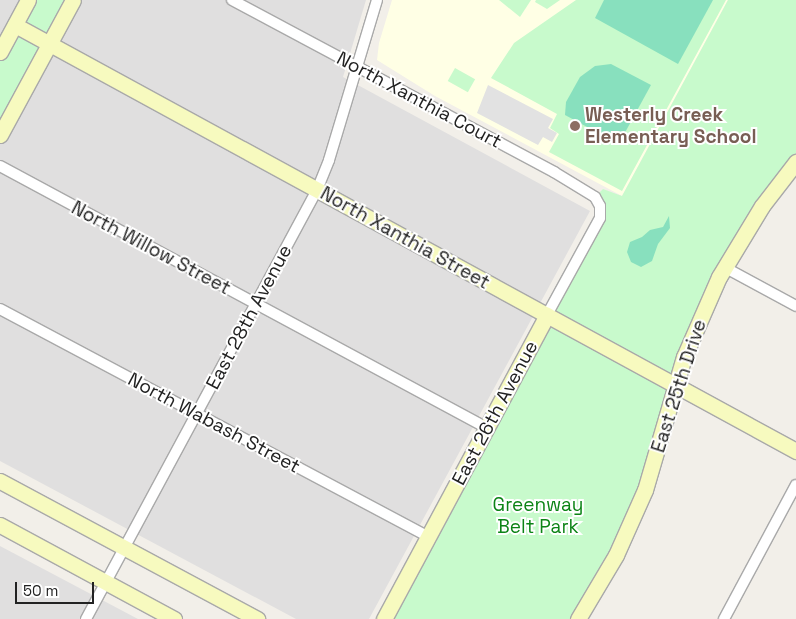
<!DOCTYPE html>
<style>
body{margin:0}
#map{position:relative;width:796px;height:619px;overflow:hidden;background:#f2efe9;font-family:"Space Grotesk",sans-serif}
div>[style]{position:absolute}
.residential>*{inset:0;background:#e0dfdf}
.education>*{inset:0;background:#ffffe5}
.park>*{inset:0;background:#c8facc;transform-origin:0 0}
.pitch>*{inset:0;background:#88e0be}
.parking>*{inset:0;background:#e2e2e2}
.roads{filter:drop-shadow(1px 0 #a9a9a9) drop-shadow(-1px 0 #a9a9a9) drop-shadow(0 1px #a9a9a9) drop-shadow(0 -1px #a9a9a9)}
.street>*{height:10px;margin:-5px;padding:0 5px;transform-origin:5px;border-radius:5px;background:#fff}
.secondary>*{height:15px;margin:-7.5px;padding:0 7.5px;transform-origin:7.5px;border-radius:7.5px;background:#f7fabf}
.dots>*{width:14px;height:14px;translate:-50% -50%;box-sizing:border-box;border:2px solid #fff;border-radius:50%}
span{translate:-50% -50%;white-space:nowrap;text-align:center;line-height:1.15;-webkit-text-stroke:4px #fff;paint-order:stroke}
.street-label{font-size:19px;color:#222}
.education-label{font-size:19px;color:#785e54;font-weight:700}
.left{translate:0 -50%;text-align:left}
.park-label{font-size:19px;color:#0c8416}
.scale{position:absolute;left:15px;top:582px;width:79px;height:22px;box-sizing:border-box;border:2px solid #222;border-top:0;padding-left:6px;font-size:15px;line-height:18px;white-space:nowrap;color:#222;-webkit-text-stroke:4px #fff;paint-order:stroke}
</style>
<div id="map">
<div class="residential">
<div style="clip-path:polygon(0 0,366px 0,343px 77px,590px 211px,369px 619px,296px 619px,0 461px)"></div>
<div style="clip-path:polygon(0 546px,138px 619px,0 619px)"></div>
</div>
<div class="education">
<div style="clip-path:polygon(392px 0,728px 0,622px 196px,435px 96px,377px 60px,379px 43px)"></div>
</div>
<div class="park">
<div style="clip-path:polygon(28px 0,73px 0,0 135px,0 52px)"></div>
<div style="clip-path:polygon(499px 0,531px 0,520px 17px)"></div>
<div style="clip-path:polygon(536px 0,560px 0,547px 9px,535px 2px)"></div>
<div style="clip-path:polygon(576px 0,726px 0,622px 191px,549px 152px,559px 134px,550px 128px,557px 114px,491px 78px,514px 43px)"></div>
<div style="clip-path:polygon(728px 0,796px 0,796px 162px,719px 277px,655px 462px,578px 619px,384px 619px,600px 218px,595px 197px,603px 189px,622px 196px)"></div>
<div style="left:455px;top:68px;width:23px;height:15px;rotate:29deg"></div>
</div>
<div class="pitch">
<div style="clip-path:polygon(604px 0,713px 0,678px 64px,595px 18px)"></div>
<div style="clip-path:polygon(611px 64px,651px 85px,622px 138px,613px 141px,565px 115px,566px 102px,580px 77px,595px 66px)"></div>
<div style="clip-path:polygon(669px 216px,670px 228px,658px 244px,652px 261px,641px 267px,631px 262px,627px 252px,630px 242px,642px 237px,650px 230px,663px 227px)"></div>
</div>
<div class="parking">
<div style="clip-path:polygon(488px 85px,553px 119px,548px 128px,557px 133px,552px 142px,543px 137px,538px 145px,477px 113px)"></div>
</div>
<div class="roads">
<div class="street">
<div style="left:232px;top:0;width:365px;rotate:28.1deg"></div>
<div style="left:554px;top:172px;width:48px;rotate:31.4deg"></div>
<div style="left:595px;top:197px;width:10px;rotate:61deg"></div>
<div style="left:600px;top:206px;width:12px;rotate:90deg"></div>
<div style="left:600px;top:218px;width:111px;rotate:118.7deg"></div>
<div style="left:0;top:166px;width:553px;rotate:28.28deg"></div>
<div style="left:724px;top:267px;width:82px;rotate:28.4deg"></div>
<div style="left:0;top:309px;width:485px;rotate:28deg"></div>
<div style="left:86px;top:619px;width:487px;rotate:-61.7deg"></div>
<div style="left:317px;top:190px;width:32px;rotate:-68deg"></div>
<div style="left:329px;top:160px;width:167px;rotate:-73.3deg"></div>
<div style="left:724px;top:619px;width:152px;rotate:-61.8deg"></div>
</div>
<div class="secondary">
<div style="left:15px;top:25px;width:890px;rotate:28.61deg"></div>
<div style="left:0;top:52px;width:59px;rotate:-61.7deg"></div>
<div style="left:0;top:135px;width:153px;rotate:-61.6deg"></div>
<div style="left:0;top:481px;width:292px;rotate:28.2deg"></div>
<div style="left:0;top:525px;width:198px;rotate:28.4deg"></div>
<div style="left:384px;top:619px;width:345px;rotate:-61.8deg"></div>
<div style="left:578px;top:619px;width:74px;rotate:-59.3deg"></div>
<div style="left:616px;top:555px;width:71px;rotate:-66deg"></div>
<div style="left:645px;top:490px;width:139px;rotate:-73.7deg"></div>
<div style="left:684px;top:357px;width:87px;rotate:-66.4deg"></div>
<div style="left:719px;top:277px;width:83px;rotate:-58.8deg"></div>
<div style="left:762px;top:206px;width:56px;rotate:-52.3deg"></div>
</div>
</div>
<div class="dots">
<div style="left:575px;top:126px;background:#8d6e63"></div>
</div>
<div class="street-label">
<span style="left:419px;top:100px;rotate:28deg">North Xanthia Court</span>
<span style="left:405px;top:238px;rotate:29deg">North Xanthia Street</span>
<span style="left:151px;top:248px;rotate:28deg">North Willow Street</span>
<span style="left:249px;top:317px;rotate:-62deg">East 28th Avenue</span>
<span style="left:679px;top:386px;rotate:-72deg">East 25th Drive</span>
<span style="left:495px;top:413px;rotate:-62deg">East 26th Avenue</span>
<span style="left:214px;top:423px;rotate:28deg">North Wabash Street</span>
</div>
<div class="education-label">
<span class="left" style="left:585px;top:126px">Westerly Creek<br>Elementary School</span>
</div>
<div class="park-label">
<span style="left:538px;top:516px">Greenway<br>Belt Park</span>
</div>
<div class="scale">50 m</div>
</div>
